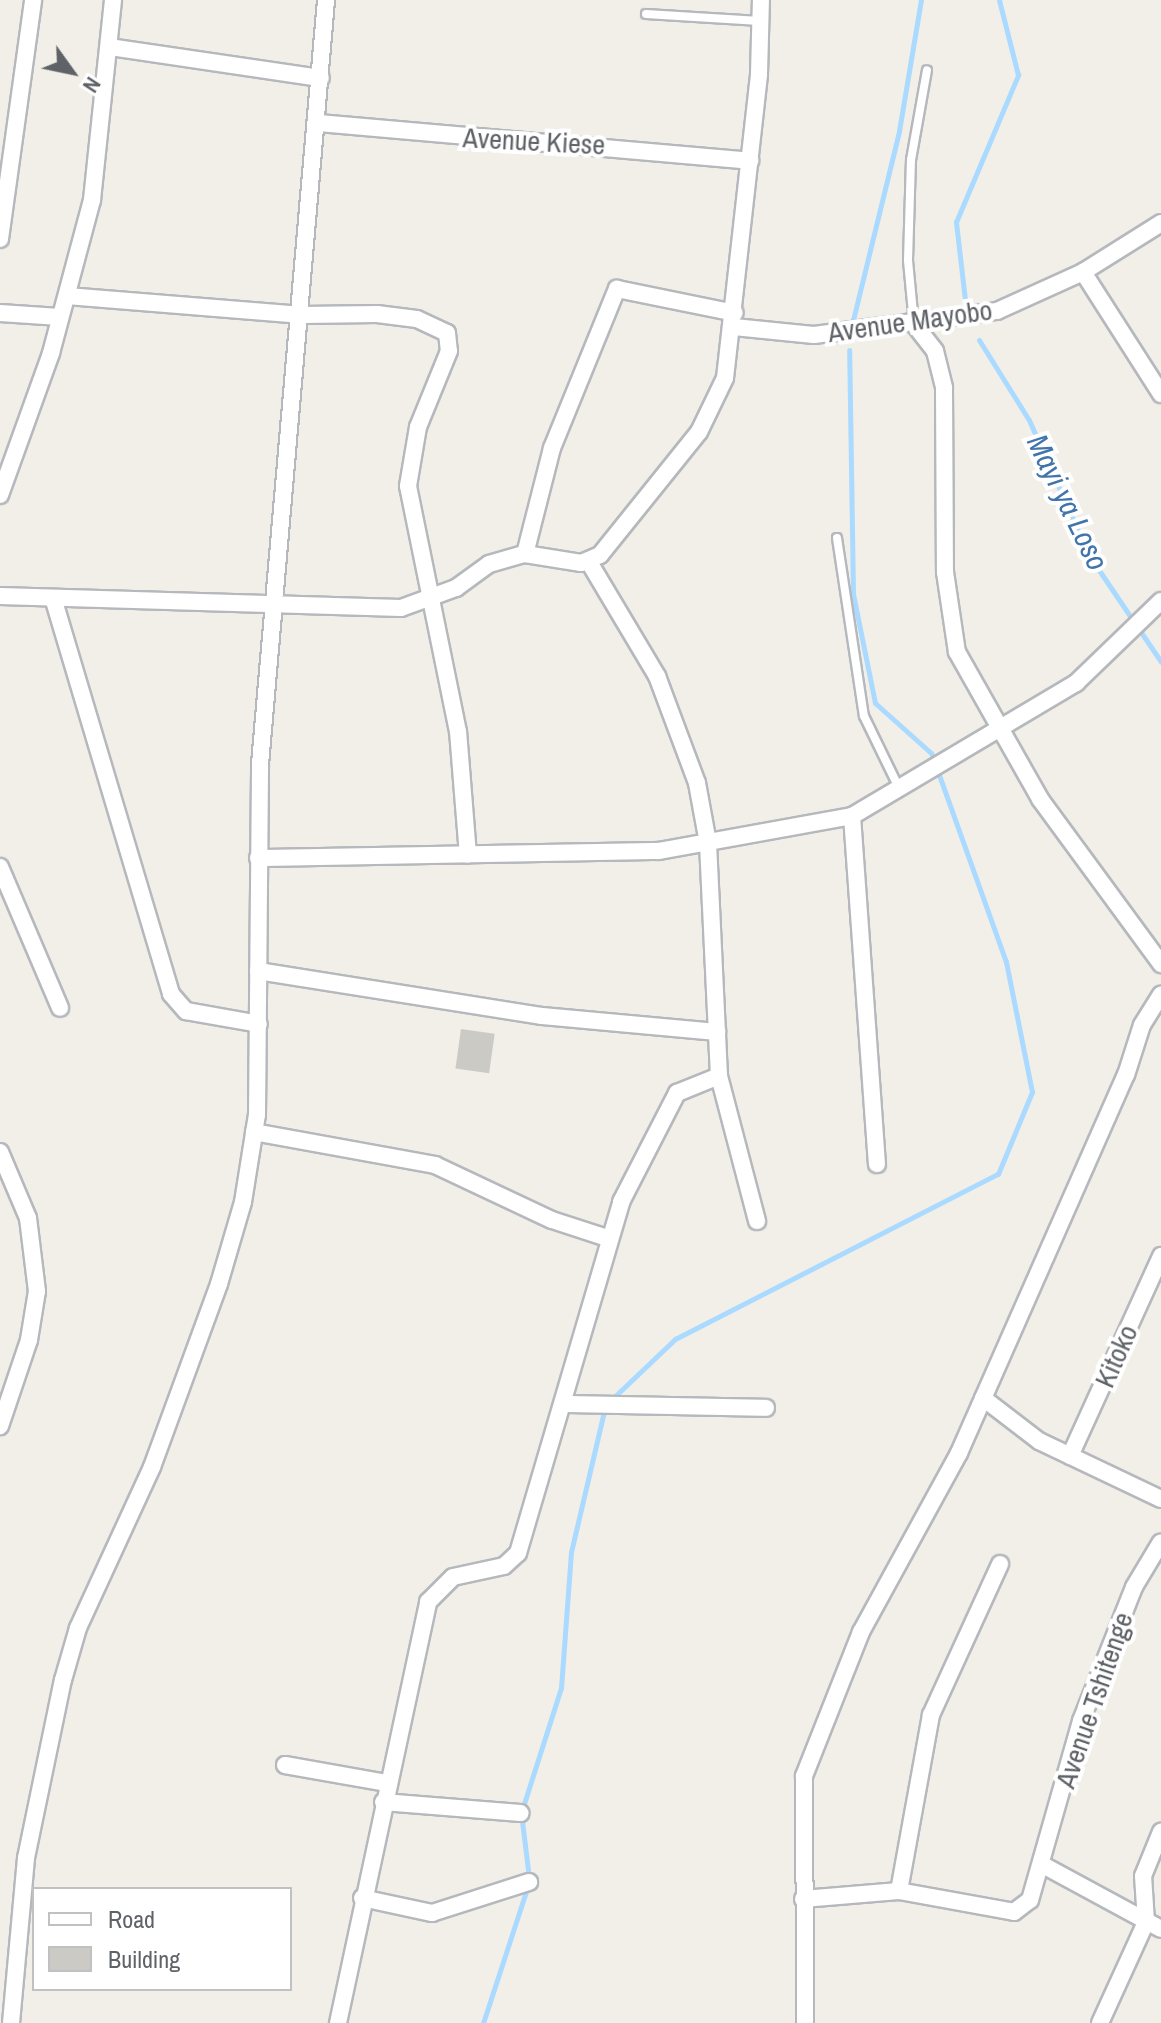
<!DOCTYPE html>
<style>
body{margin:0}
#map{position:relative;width:1161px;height:2023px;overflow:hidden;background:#f1efe8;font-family:"Archivo Narrow",sans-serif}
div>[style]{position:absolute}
.stream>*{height:5px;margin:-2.5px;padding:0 2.5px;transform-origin:2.5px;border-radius:2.5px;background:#aadaff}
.building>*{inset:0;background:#cccac5;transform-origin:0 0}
.roads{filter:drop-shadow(2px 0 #b5b8bc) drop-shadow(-2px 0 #b5b8bc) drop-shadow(0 2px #b5b8bc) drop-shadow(0 -2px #b5b8bc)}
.lane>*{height:8px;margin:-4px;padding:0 4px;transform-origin:4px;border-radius:4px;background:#fff}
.street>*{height:16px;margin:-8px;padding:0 8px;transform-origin:8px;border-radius:8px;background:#fff}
span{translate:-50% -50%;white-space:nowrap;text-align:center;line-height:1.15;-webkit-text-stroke:8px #fff;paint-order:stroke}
.street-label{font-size:28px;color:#5f6368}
.water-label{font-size:30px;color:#4174aa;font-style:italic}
.legend{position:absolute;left:32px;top:1887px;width:260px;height:104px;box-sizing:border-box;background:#fff;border:2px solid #bfc1c3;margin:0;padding:10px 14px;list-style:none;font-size:24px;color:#5f6368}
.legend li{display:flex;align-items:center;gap:16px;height:40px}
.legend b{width:40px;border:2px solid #bfc1c3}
.north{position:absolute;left:32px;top:32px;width:80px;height:80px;-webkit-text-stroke:6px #fff;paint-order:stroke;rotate:123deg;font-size:22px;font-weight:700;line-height:32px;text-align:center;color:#5f6368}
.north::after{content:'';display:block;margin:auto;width:28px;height:36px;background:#5f6368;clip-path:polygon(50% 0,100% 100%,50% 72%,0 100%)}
</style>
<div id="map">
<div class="stream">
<div style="left:965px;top:300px;width:79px;rotate:-96.6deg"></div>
<div style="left:956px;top:222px;width:160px;rotate:-67.1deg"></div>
<div style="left:1018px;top:75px;width:77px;rotate:-104.2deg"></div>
<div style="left:853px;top:320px;width:195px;rotate:-76.3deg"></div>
<div style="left:899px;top:131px;width:133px;rotate:-80.5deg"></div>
<div style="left:979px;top:340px;width:94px;rotate:58deg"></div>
<div style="left:1029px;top:420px;width:146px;rotate:66.2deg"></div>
<div style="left:1088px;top:554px;width:130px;rotate:55.9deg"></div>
<div style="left:612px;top:1399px;width:87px;rotate:-43.6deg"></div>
<div style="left:675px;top:1339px;width:363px;rotate:-27.1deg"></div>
<div style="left:998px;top:1174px;width:89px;rotate:-67.5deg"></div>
<div style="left:1032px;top:1092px;width:133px;rotate:-101.3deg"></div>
<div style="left:1006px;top:962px;width:222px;rotate:-109.7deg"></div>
<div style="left:931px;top:753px;width:75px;rotate:-138.2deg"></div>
<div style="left:875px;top:703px;width:111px;rotate:-101.4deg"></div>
<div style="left:853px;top:594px;width:244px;rotate:-90.9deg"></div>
<div style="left:529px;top:1878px;width:65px;rotate:-97deg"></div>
<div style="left:521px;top:1813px;width:131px;rotate:-72.3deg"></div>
<div style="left:561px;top:1688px;width:136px;rotate:-85.8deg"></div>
<div style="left:571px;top:1552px;width:149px;rotate:-76.8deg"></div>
<div style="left:483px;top:2023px;width:142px;rotate:-71.9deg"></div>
</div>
<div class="building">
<div style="left:461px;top:1029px;width:34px;height:40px;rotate:8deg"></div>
</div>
<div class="roads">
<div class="lane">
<div style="left:646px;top:14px;width:114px;rotate:3.5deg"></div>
<div style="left:914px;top:324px;width:64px;rotate:-95.4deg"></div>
<div style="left:908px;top:260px;width:100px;rotate:-88.3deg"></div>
<div style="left:911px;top:160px;width:91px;rotate:-79.9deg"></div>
<div style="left:837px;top:538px;width:180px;rotate:81.4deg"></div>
<div style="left:864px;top:716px;width:82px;rotate:64.1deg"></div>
</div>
<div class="street">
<div style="left:110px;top:47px;width:213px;rotate:8.4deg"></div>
<div style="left:318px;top:123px;width:434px;rotate:5deg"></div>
<div style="left:0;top:239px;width:241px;rotate:-82.1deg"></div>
<div style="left:1083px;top:272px;width:145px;rotate:57.4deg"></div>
<div style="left:67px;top:296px;width:236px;rotate:4.6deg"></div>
<div style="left:302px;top:315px;width:75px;rotate:-0.8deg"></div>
<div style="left:377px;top:314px;width:40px;rotate:7.1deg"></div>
<div style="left:417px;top:319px;width:33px;rotate:25deg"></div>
<div style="left:447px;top:333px;width:18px;rotate:84deg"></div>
<div style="left:449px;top:351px;width:82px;rotate:112.2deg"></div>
<div style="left:418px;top:427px;width:60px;rotate:99.6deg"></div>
<div style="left:408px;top:486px;width:250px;rotate:78.5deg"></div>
<div style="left:458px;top:731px;width:124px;rotate:85.4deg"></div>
<div style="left:0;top:313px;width:60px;rotate:3.8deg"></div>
<div style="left:914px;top:324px;width:34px;rotate:52deg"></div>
<div style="left:935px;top:351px;width:38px;rotate:76deg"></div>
<div style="left:944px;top:388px;width:184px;rotate:89.7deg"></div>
<div style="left:945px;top:572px;width:81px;rotate:81.5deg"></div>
<div style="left:957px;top:652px;width:169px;rotate:60.5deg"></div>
<div style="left:1040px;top:799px;width:205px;rotate:53.7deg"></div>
<div style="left:734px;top:327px;width:80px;rotate:5.7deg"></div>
<div style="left:814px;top:335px;width:185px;rotate:-7.5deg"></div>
<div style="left:997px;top:311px;width:94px;rotate:-24.4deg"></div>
<div style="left:1083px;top:272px;width:92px;rotate:-32.1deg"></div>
<div style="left:0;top:495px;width:151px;rotate:-70.2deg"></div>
<div style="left:51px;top:353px;width:158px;rotate:-75deg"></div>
<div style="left:92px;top:200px;width:201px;rotate:-84deg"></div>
<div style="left:525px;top:554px;width:109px;rotate:-75.7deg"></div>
<div style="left:552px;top:448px;width:172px;rotate:-67.8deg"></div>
<div style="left:617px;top:289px;width:120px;rotate:11.5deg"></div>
<div style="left:589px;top:562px;width:133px;rotate:59.2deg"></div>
<div style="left:657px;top:676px;width:114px;rotate:69.5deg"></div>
<div style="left:697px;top:783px;width:61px;rotate:79.6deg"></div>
<div style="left:708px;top:843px;width:233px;rotate:87.3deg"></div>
<div style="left:719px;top:1076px;width:150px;rotate:75.3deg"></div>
<div style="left:0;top:596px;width:401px;rotate:1.7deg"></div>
<div style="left:401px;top:608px;width:59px;rotate:-20deg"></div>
<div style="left:456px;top:588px;width:41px;rotate:-36deg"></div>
<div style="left:489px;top:564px;width:37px;rotate:-16deg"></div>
<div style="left:525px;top:554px;width:57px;rotate:9.1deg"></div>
<div style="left:581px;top:563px;width:21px;rotate:-23deg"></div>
<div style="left:600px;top:555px;width:158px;rotate:-51.2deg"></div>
<div style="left:699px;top:432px;width:60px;rotate:-64.3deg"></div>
<div style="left:725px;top:378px;width:306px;rotate:-83.6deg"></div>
<div style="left:759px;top:74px;width:74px;rotate:-88.5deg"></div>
<div style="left:54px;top:601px;width:410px;rotate:73.4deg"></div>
<div style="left:171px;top:994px;width:23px;rotate:49deg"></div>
<div style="left:186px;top:1011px;width:74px;rotate:10.1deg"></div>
<div style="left:852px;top:816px;width:349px;rotate:85.9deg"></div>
<div style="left:258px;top:858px;width:401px;rotate:-1deg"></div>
<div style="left:659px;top:851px;width:196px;rotate:-10.3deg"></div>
<div style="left:852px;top:816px;width:261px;rotate:-30.7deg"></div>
<div style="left:1076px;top:683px;width:118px;rotate:-44deg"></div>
<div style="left:0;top:867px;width:153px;rotate:66.9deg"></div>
<div style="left:258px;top:971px;width:288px;rotate:9deg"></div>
<div style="left:542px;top:1016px;width:176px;rotate:5.2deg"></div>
<div style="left:254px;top:1132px;width:184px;rotate:10.3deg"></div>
<div style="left:435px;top:1165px;width:129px;rotate:25.2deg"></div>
<div style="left:552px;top:1220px;width:61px;rotate:18.1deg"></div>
<div style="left:0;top:1152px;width:72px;rotate:67deg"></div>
<div style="left:28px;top:1218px;width:74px;rotate:83deg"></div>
<div style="left:37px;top:1291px;width:50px;rotate:99.3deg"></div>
<div style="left:29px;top:1340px;width:91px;rotate:108.6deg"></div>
<div style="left:983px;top:1398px;width:71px;rotate:37.5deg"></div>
<div style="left:1039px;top:1441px;width:135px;rotate:25.4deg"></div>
<div style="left:563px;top:1404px;width:203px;rotate:1.1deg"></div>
<div style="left:1070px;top:1456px;width:220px;rotate:-65.5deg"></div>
<div style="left:285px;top:1765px;width:104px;rotate:10deg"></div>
<div style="left:383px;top:1802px;width:138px;rotate:4.6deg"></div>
<div style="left:1041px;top:1864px;width:136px;rotate:28.4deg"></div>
<div style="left:899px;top:1891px;width:179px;rotate:-79.7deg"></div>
<div style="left:931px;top:1715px;width:166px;rotate:-65.4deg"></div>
<div style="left:362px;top:1898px;width:72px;rotate:12.1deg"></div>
<div style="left:432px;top:1913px;width:102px;rotate:-17.7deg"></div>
<div style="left:803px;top:1899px;width:96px;rotate:-4.8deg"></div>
<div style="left:899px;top:1891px;width:117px;rotate:10.3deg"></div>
<div style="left:1014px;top:1912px;width:20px;rotate:-37deg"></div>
<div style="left:1030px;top:1900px;width:186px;rotate:-74.1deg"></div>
<div style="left:1081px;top:1721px;width:144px;rotate:-68.4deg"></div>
<div style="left:1134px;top:1587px;width:52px;rotate:-59deg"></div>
<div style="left:11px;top:2023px;width:166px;rotate:-84.8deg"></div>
<div style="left:26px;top:1858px;width:182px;rotate:-78.3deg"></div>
<div style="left:63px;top:1680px;width:54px;rotate:-73.9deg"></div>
<div style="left:78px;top:1628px;width:177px;rotate:-65.3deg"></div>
<div style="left:152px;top:1467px;width:195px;rotate:-69.9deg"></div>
<div style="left:219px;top:1284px;width:85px;rotate:-73.7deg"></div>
<div style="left:243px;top:1202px;width:88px;rotate:-80.9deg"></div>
<div style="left:257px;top:1115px;width:351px;rotate:-89.5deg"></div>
<div style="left:260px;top:764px;width:767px;rotate:-85.06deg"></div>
<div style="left:338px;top:2023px;width:431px;rotate:-77.9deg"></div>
<div style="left:428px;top:1602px;width:35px;rotate:-45deg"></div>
<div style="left:453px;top:1577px;width:52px;rotate:-12.2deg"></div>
<div style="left:504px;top:1566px;width:19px;rotate:-43deg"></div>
<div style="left:518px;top:1553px;width:366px;rotate:-73.6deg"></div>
<div style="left:621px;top:1202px;width:123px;rotate:-62.8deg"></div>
<div style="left:677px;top:1093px;width:45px;rotate:-22deg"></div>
<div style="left:805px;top:2023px;width:247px;rotate:-90.2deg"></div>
<div style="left:804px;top:1776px;width:155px;rotate:-68.4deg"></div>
<div style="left:861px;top:1632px;width:204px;rotate:-61.3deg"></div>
<div style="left:959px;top:1453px;width:413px;rotate:-66.2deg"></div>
<div style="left:1126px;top:1075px;width:52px;rotate:-72.3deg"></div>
<div style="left:1142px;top:1025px;width:36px;rotate:-58deg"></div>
<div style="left:1100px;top:2023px;width:111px;rotate:-65.5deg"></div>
<div style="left:1146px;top:1922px;width:46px;rotate:-93.7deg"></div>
<div style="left:1143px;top:1876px;width:48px;rotate:-67.8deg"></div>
</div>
</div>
<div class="street-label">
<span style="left:534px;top:141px;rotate:3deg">Avenue Kiese</span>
<span style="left:910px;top:321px;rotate:-8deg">Avenue Mayobo</span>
<span style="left:1116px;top:1356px;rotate:-66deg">Kitoko</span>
<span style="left:1094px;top:1700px;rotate:-71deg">Avenue Tshitenge</span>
</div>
<div class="water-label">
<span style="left:1068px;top:502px;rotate:64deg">Mayi ya Loso</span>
</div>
<ul class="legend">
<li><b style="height:10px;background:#fff"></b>Road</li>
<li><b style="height:22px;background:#cccac5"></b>Building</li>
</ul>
<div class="north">N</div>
</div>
